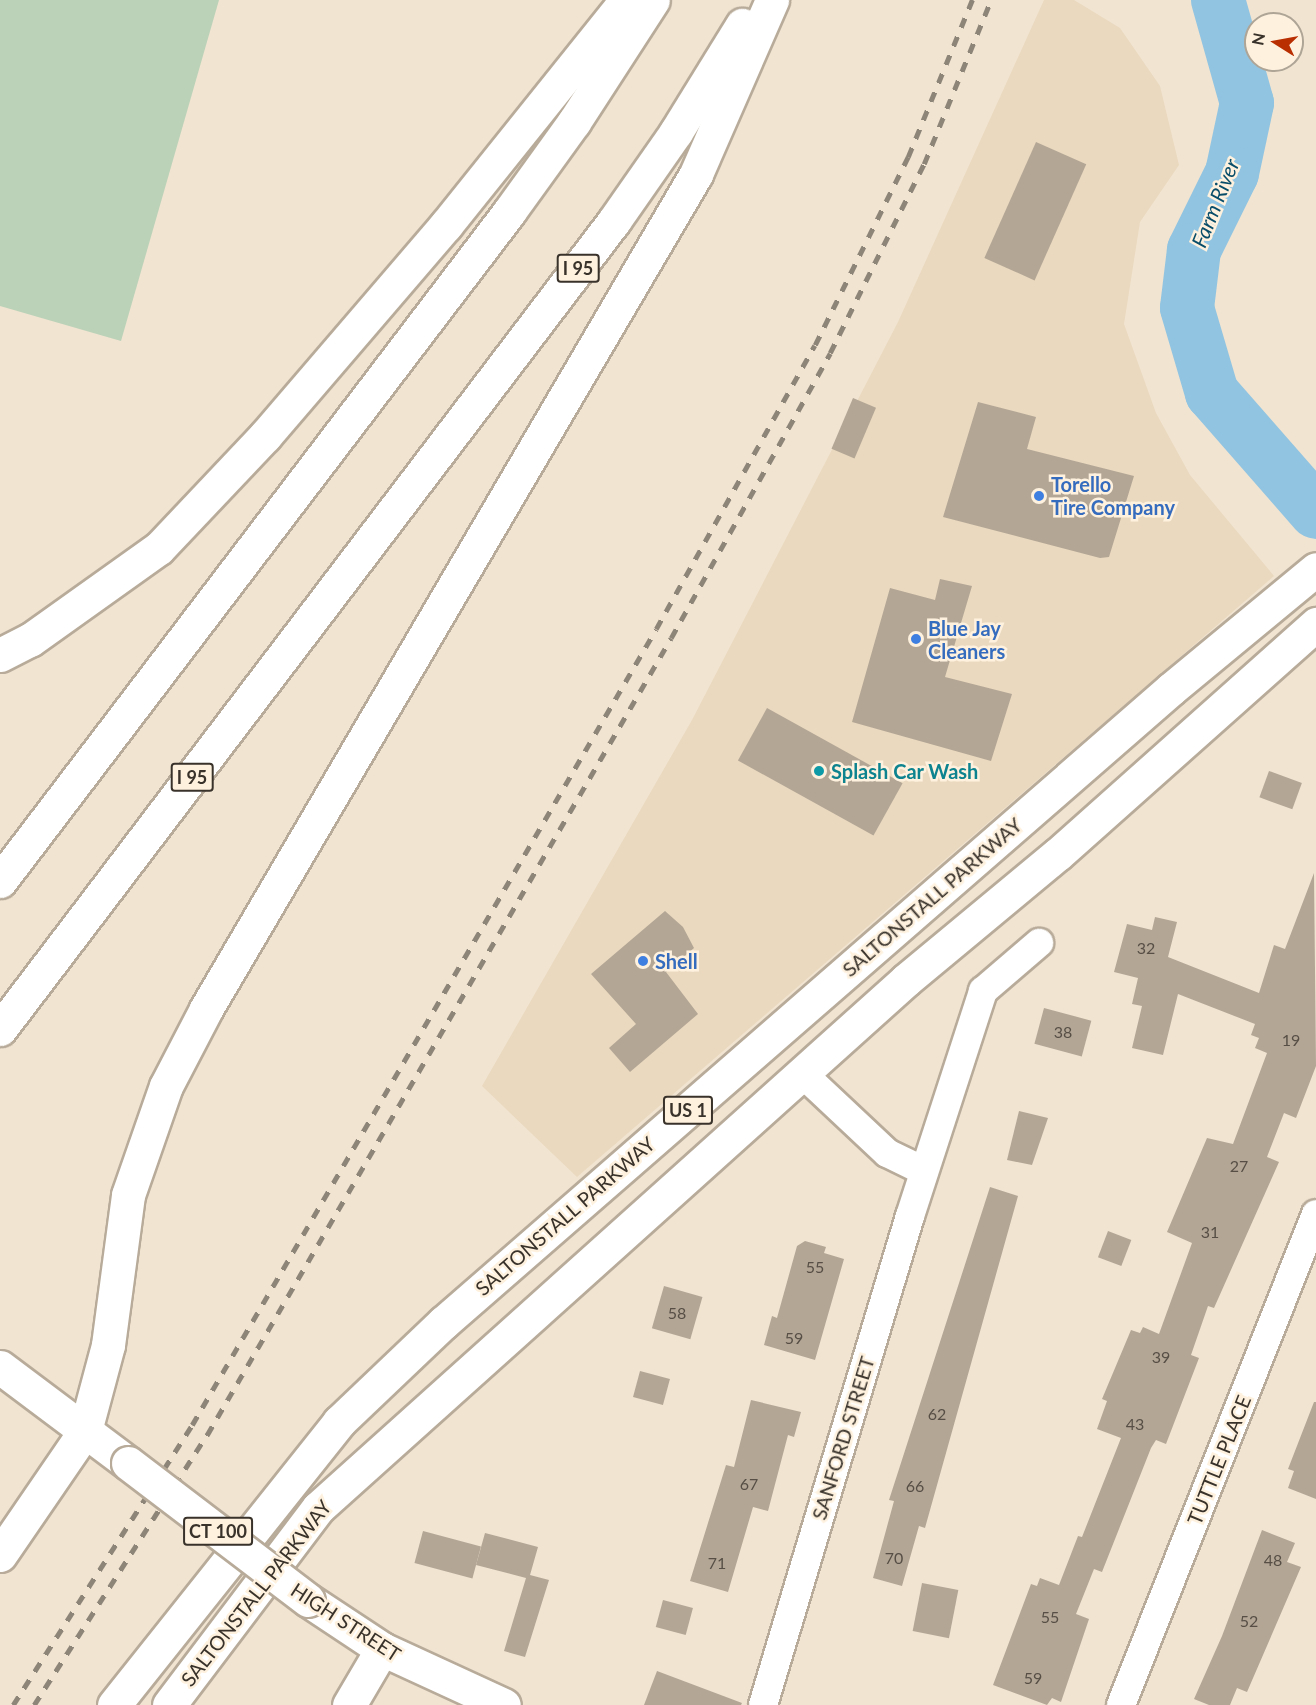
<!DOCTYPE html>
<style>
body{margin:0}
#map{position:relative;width:1316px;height:1705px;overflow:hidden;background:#f1e4d1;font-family:Lato,sans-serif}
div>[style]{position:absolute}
.built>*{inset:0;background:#ead9bf}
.green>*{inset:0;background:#bbd2b8}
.river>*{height:54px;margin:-27px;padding:0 27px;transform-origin:27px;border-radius:27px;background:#91c4e1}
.building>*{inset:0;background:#b3a695;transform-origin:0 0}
.roads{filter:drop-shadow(2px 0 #b8ab99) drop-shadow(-2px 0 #b8ab99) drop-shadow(0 2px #b8ab99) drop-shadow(0 -2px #b8ab99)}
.minor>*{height:28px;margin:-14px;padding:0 14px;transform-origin:14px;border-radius:14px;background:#fff}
.tertiary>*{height:33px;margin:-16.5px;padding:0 16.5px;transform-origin:16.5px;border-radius:16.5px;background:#fff}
.secondary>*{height:33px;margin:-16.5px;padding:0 16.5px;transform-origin:16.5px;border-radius:16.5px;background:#fff}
.primary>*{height:33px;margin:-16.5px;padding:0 16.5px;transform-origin:16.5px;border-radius:16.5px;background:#fff}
.motorway>*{height:33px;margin:-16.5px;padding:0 16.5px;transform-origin:16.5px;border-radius:16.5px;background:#fff}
.rail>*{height:4.5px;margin-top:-2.25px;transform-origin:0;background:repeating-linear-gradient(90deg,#8e8579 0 10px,transparent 0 20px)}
.bridges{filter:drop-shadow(2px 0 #b8ab99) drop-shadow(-2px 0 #b8ab99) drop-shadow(0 2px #b8ab99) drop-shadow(0 -2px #b8ab99)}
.primary-bridge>*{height:33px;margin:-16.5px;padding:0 16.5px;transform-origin:16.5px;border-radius:16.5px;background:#fff}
.dots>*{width:16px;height:16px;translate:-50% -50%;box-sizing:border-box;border:3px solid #fef1de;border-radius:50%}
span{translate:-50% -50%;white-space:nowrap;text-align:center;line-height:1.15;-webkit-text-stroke:5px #fef1de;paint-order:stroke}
.number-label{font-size:16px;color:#574f46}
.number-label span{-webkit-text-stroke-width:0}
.shield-label span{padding:2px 4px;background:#fef1de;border:2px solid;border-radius:4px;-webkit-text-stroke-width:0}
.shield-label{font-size:18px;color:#38322b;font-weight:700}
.shop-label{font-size:20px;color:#366cbe;font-weight:700}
.left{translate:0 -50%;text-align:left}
.culture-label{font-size:20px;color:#0d838f;font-weight:700}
.street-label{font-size:20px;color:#38322b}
.water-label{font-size:21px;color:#084d69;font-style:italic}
.north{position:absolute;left:1244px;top:12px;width:60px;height:60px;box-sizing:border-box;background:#fef1de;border:2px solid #afa596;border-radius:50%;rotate:281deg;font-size:16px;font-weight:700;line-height:24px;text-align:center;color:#38322b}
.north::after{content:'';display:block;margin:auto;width:21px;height:27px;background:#b92f02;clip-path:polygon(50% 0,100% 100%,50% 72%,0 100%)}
</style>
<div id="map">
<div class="built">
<div style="clip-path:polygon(1044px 0,1074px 0,1120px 28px,1160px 86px,1179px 165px,1140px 222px,1124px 324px,1156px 413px,1190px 475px,1274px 576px,577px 1177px,482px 1086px,692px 720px,898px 322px)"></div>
</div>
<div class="green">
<div style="clip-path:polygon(0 0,219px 0,121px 341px,0 306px)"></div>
</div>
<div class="river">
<div style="left:1218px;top:0;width:107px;rotate:74.3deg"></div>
<div style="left:1247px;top:103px;width:72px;rotate:102.1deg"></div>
<div style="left:1232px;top:173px;width:86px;rotate:116.3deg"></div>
<div style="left:1194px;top:250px;width:58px;rotate:96.9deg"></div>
<div style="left:1187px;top:308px;width:89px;rotate:73.6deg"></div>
<div style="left:1212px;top:393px;width:158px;rotate:48.8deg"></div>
</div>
<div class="building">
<div style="left:1036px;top:142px;width:55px;height:127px;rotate:24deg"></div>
<div style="left:853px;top:398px;width:25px;height:55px;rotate:23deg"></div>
<div style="clip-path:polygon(978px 402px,1036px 417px,1027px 449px,1134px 476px,1109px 557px,1100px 558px,943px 517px)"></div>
<div style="clip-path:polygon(940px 579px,972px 586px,945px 677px,1012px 694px,991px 761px,852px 722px,890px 588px,935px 600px)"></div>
<div style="left:767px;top:708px;width:155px;height:60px;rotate:29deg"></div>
<div style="left:1269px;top:771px;width:35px;height:28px;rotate:20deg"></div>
<div style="clip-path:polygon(1314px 873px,1316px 1066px,1296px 1118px,1284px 1113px,1267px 1157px,1279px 1162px,1214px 1308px,1208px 1306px,1191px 1355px,1199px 1358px,1166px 1444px,1156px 1440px,1151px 1448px,1102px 1572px,1094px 1569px,1076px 1614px,1089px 1619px,1061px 1702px,1052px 1698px,1047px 1705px,993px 1685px,1031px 1584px,1037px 1586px,1040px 1578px,1059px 1585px,1078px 1536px,1082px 1537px,1121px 1438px,1097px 1429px,1107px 1401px,1102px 1399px,1131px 1330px,1140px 1333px,1143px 1327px,1159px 1334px,1192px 1243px,1167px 1232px,1207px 1138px,1233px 1144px,1267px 1053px,1255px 1048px,1259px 1038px,1251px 1035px,1255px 1024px,1178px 994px,1163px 1055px,1132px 1048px,1142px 1006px,1132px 1004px,1138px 978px,1114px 972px,1127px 924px,1152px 930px,1155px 917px,1177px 922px,1168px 957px,1259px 993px,1274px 945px,1285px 949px)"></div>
<div style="clip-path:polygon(665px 911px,683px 927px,694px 948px,666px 972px,698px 1014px,630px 1072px,609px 1048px,636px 1024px,591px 974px)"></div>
<div style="left:1044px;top:1008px;width:49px;height:37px;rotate:15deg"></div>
<div style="clip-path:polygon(1019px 1111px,1048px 1118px,1032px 1165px,1007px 1160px)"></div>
<div style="clip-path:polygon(990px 1187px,1018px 1196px,925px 1528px,919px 1526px,902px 1586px,873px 1578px,894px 1501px,889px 1500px)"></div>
<div style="left:1108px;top:1231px;width:25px;height:28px;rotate:21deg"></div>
<div style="clip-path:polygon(805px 1241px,826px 1247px,824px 1253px,844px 1259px,815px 1360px,764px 1345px,772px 1316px,777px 1318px,797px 1246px)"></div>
<div style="left:664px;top:1286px;width:40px;height:44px;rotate:16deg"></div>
<div style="left:640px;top:1371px;width:31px;height:27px;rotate:15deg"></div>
<div style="clip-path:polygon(751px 1400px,801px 1412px,794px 1437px,788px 1435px,768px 1511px,753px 1507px,728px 1592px,690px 1581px,726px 1465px,734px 1467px)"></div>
<div style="clip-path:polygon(1314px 1402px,1316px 1402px,1316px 1499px,1288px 1488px,1294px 1471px,1288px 1469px)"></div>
<div style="clip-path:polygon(1262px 1530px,1295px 1543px,1287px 1562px,1301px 1567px,1247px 1692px,1237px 1688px,1230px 1705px,1209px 1705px,1194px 1699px,1222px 1636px)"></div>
<div style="left:423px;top:1531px;width:60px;height:33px;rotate:15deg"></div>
<div style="clip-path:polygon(485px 1533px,538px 1547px,530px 1575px,549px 1580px,525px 1657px,504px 1651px,526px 1578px,476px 1565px)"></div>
<div style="left:922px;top:1583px;width:37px;height:49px;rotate:11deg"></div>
<div style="left:663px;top:1600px;width:31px;height:28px;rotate:15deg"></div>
<div style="clip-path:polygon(657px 1671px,742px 1703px,741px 1705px,644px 1705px)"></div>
</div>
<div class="roads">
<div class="minor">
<div style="left:804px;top:1075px;width:114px;rotate:43.2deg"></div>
<div style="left:887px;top:1153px;width:41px;rotate:25.9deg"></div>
<div style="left:763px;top:1705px;width:511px;rotate:-73.27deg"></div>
<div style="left:910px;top:1216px;width:237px;rotate:-72deg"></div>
<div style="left:983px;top:991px;width:74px;rotate:-40.6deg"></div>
<div style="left:1121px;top:1705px;width:528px;rotate:-68.34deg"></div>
</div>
<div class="tertiary">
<div style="left:0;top:1555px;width:150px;rotate:-55.6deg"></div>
</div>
<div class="secondary">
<div style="left:382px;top:1649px;width:134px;rotate:24.7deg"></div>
</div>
<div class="primary">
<div style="left:0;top:1367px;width:160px;rotate:36.9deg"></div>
<div style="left:308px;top:1600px;width:89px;rotate:33.5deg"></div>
<div style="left:382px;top:1649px;width:65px;rotate:120.5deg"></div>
<div style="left:114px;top:1705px;width:362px;rotate:-51.5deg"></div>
<div style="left:339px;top:1422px;width:144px;rotate:-43.6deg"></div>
<div style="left:443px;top:1323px;width:965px;rotate:-41.05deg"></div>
<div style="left:1171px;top:689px;width:188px;rotate:-39.6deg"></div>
<div style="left:169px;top:1705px;width:247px;rotate:-52.9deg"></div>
<div style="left:318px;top:1508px;width:790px;rotate:-41.92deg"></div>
<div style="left:906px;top:980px;width:197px;rotate:-39.7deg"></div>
<div style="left:1058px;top:854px;width:346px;rotate:-41.7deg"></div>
</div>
<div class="motorway">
<div style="left:0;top:655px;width:34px;rotate:-27deg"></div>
<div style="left:30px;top:640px;width:158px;rotate:-35.5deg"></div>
<div style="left:159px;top:548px;width:154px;rotate:-46.6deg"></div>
<div style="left:265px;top:436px;width:278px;rotate:-49.4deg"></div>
<div style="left:446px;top:225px;width:288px;rotate:-51.3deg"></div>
<div style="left:0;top:881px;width:841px;rotate:-52.73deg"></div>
<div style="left:509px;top:212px;width:111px;rotate:-54.2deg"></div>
<div style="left:574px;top:122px;width:145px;rotate:-57.1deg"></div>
<div style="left:0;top:1029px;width:1015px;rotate:-52.77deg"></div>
<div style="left:614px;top:221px;width:108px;rotate:-55.1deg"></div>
<div style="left:676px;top:132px;width:126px;rotate:-58.3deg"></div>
<div style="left:85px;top:1431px;width:89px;rotate:-75deg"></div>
<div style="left:108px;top:1345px;width:151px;rotate:-82.4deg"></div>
<div style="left:128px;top:1195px;width:115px;rotate:-70.8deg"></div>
<div style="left:166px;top:1086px;width:87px;rotate:-62.5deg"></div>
<div style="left:206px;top:1009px;width:968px;rotate:-59.59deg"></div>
<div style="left:696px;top:174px;width:190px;rotate:-66.4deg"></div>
</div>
</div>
<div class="rail">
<div style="left:13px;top:1705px;width:332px;rotate:-57.4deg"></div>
<div style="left:192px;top:1425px;width:921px;rotate:-59.76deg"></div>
<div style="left:656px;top:629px;width:325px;rotate:-60.8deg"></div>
<div style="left:815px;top:345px;width:210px;rotate:-63.7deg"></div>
<div style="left:908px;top:157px;width:170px;rotate:-67.8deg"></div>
<div style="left:34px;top:1705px;width:321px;rotate:-57.4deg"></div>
<div style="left:207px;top:1435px;width:922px;rotate:-59.79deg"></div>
<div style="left:671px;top:638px;width:326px;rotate:-60.8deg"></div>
<div style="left:830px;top:353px;width:211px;rotate:-63.6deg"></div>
<div style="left:924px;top:164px;width:177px;rotate:-67.8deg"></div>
</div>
<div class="bridges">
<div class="primary-bridge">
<div style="left:128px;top:1463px;width:226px;rotate:37.3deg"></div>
</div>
</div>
<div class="dots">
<div style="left:1039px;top:496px;background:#3f7fe0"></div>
<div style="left:916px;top:639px;background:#3f7fe0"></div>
<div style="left:819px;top:771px;background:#0f9aa8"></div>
<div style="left:643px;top:961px;background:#3f7fe0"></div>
</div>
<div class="number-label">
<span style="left:1146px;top:948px">32</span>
<span style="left:1063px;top:1032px">38</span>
<span style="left:1291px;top:1040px">19</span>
<span style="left:1239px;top:1166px">27</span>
<span style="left:1210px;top:1232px">31</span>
<span style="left:815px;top:1267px">55</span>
<span style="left:677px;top:1313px">58</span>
<span style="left:794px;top:1338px">59</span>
<span style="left:1161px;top:1357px">39</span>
<span style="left:937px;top:1414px">62</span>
<span style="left:1135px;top:1424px">43</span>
<span style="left:749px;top:1484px">67</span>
<span style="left:915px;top:1486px">66</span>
<span style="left:894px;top:1558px">70</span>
<span style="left:1273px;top:1560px">48</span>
<span style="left:717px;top:1563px">71</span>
<span style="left:1050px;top:1617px">55</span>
<span style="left:1249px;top:1621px">52</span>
<span style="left:1033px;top:1678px">59</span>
</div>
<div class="shield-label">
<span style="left:578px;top:268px">I 95</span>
<span style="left:192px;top:777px">I 95</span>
<span style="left:688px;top:1110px">US 1</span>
<span style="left:218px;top:1531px">CT 100</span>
</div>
<div class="shop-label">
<span class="left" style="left:1051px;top:496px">Torello<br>Tire Company</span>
<span class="left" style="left:928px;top:640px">Blue Jay<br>Cleaners</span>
<span class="left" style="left:655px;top:961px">Shell</span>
</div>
<div class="culture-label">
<span class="left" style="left:831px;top:771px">Splash Car Wash</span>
</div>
<div class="street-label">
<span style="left:932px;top:897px;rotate:-41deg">SALTONSTALL PARKWAY</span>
<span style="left:565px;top:1216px;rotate:-41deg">SALTONSTALL PARKWAY</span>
<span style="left:843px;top:1438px;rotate:-73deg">SANFORD STREET</span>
<span style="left:1219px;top:1460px;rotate:-68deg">TUTTLE PLACE</span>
<span style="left:256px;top:1593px;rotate:-52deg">SALTONSTALL PARKWAY</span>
<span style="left:346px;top:1622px;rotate:33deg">HIGH STREET</span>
</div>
<div class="water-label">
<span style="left:1215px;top:203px;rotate:-68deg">Farm River</span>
</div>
<div class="north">N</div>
</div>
